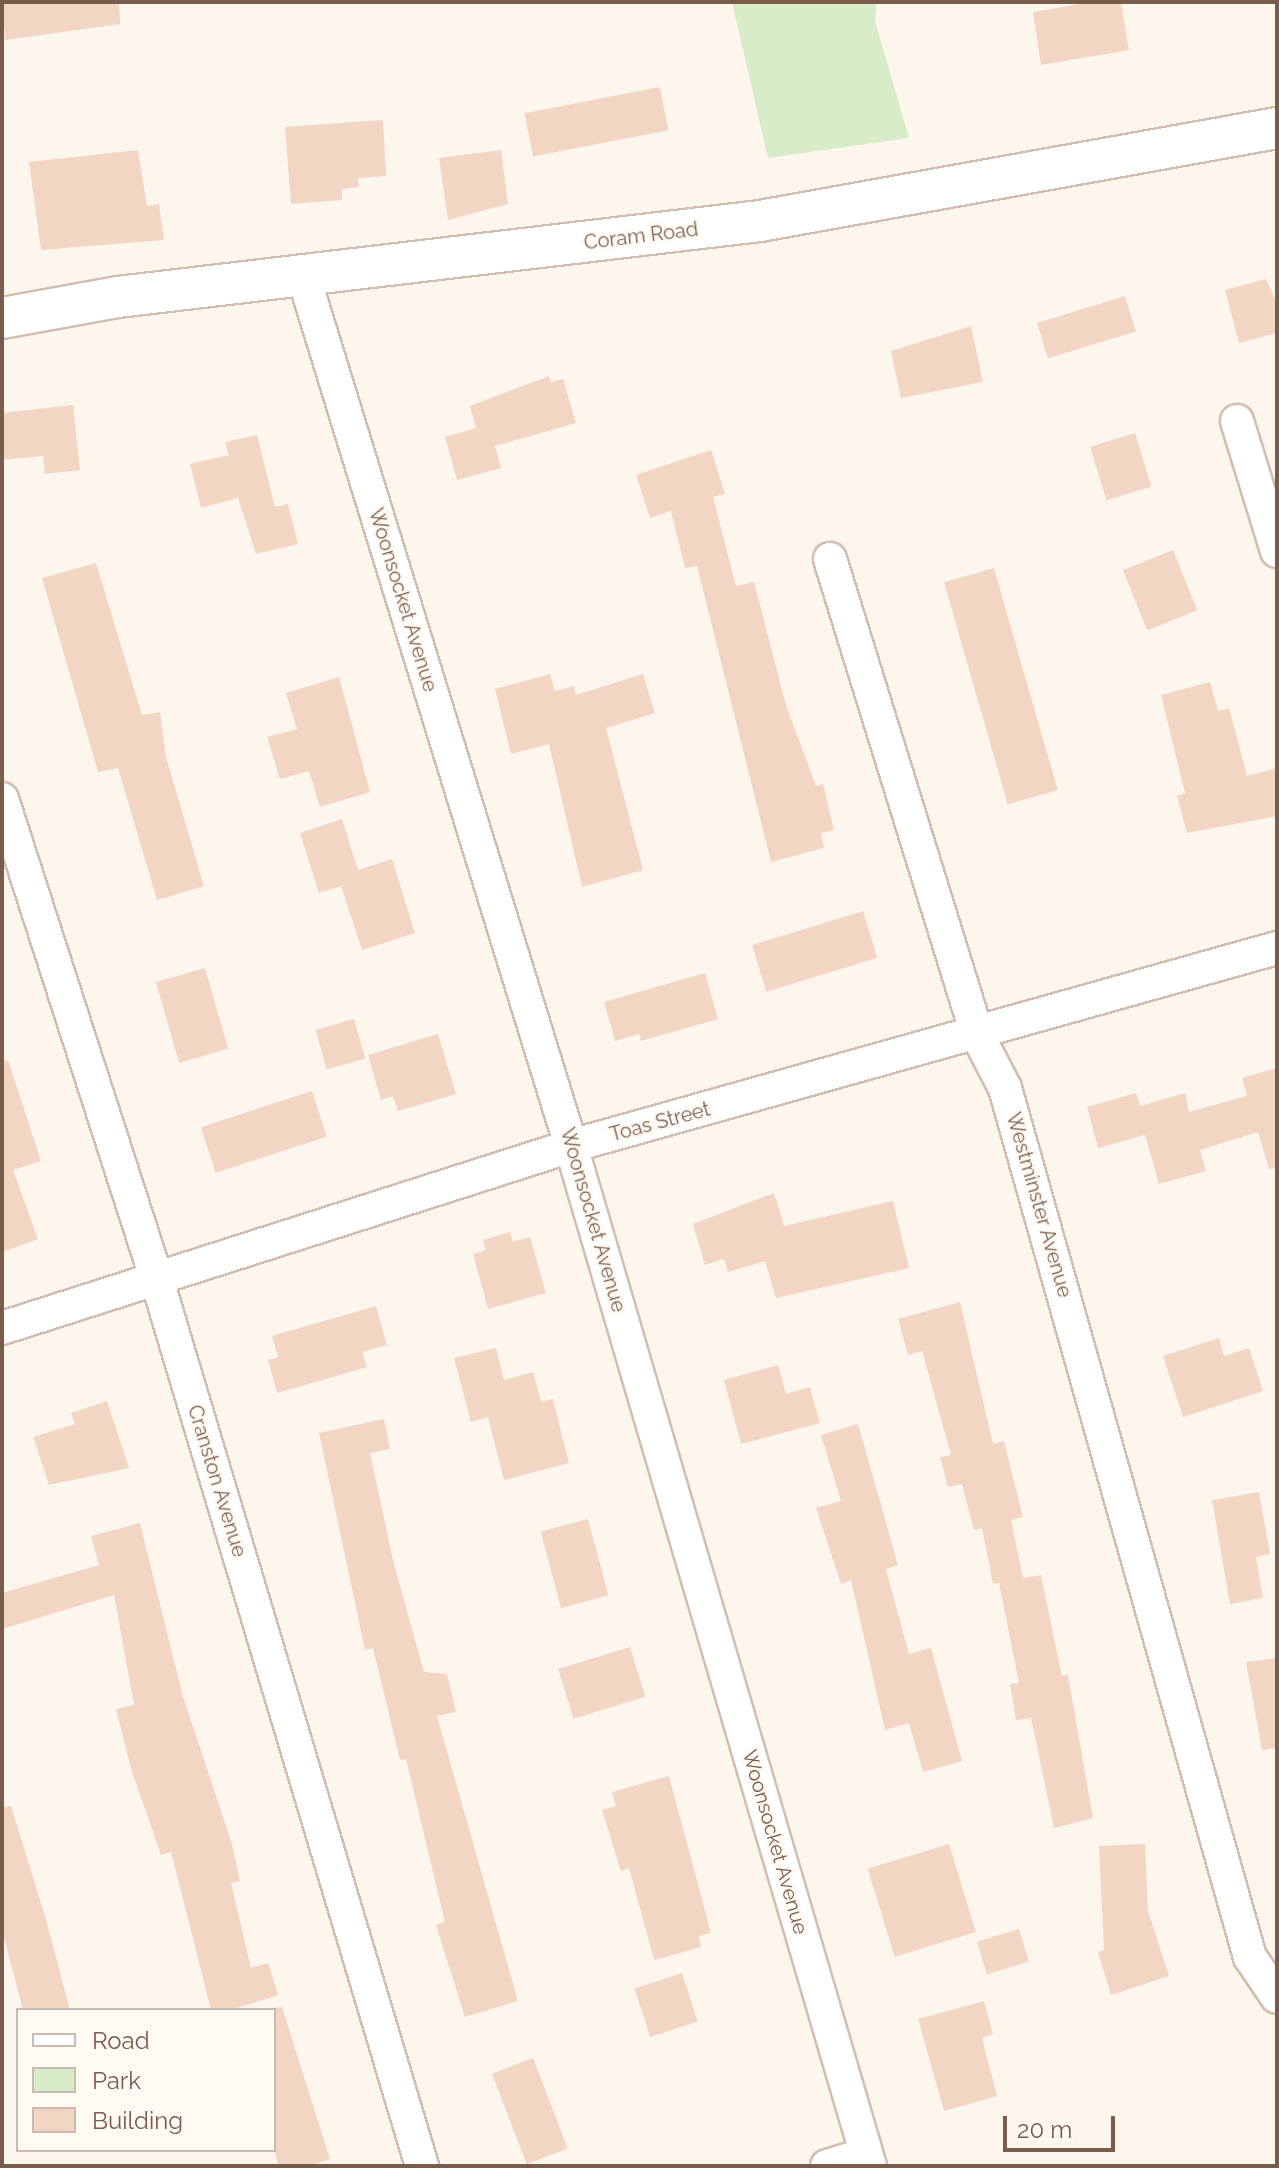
<!DOCTYPE html>
<style>
body{margin:0}
#map{position:relative;width:1279px;height:2168px;overflow:hidden;background:#fdf6ec;font-family:Raleway,sans-serif}
div>[style]{position:absolute}
.green>*{inset:0;background:#d8ecc9}
.building>*{inset:0;background:#f3d5c3;transform-origin:0 0}
.roads{filter:drop-shadow(2px 0 #d1beb0) drop-shadow(-2px 0 #d1beb0) drop-shadow(0 2px #d1beb0) drop-shadow(0 -2px #d1beb0)}
.minor>*{height:32px;margin:-16px;padding:0 16px;transform-origin:16px;border-radius:16px;background:#fff}
.tertiary>*{height:40px;margin:-20px;padding:0 20px;transform-origin:20px;border-radius:20px;background:#fff}
span{translate:-50% -50%;white-space:nowrap;text-align:center;line-height:1.15;-webkit-text-stroke:6px #fffaf3;paint-order:stroke}
.street-label{font-size:20px;color:#7a5c4d}
.frame{position:absolute;inset:0;border:4px solid #7a5c4d;pointer-events:none}
.legend{position:absolute;left:16px;top:2008px;width:260px;height:144px;box-sizing:border-box;background:#fffaf3;border:2px solid #cabbb1;margin:0;padding:10px 14px;list-style:none;font-size:24px;color:#7a5c4d}
.legend li{display:flex;align-items:center;gap:16px;height:40px}
.legend b{width:40px;border:2px solid #cabbb1}
.scale{position:absolute;left:1003px;top:2116px;width:112px;height:36px;box-sizing:border-box;border:4px solid #7a5c4d;border-top:0;padding-left:10px;font-size:24px;line-height:28px;white-space:nowrap;color:#7a5c4d;-webkit-text-stroke:6px #fffaf3;paint-order:stroke}
</style>
<div id="map">
<div class="green">
<div style="clip-path:polygon(732px 2px,877px 2px,875px 21px,909px 138px,768px 158px)"></div>
</div>
<div class="building">
<div style="clip-path:polygon(2px 2px,119px 2px,120px 24px,5px 40px)"></div>
<div style="clip-path:polygon(1092px 2px,1121px 2px,1129px 50px,1041px 65px,1033px 12px)"></div>
<div style="left:660px;top:87px;width:44px;height:138px;rotate:79deg"></div>
<div style="clip-path:polygon(383px 120px,386px 176px,358px 178px,359px 187px,342px 189px,342px 200px,291px 204px,285px 127px)"></div>
<div style="clip-path:polygon(138px 150px,147px 206px,159px 204px,164px 240px,41px 250px,29px 162px)"></div>
<div style="clip-path:polygon(501px 150px,508px 204px,448px 220px,439px 158px)"></div>
<div style="clip-path:polygon(1266px 279px,1277px 304px,1277px 333px,1239px 343px,1225px 290px)"></div>
<div style="left:1125px;top:296px;width:37px;height:92px;rotate:73deg"></div>
<div style="clip-path:polygon(971px 326px,983px 382px,901px 398px,891px 351px)"></div>
<div style="clip-path:polygon(549px 376px,551px 382px,563px 379px,576px 423px,495px 446px,501px 468px,457px 480px,445px 437px,476px 428px,470px 406px)"></div>
<div style="clip-path:polygon(73px 405px,80px 470px,45px 474px,43px 456px,2px 460px,2px 413px)"></div>
<div style="left:1135px;top:433px;width:56px;height:47px;rotate:73deg"></div>
<div style="clip-path:polygon(257px 435px,275px 507px,288px 504px,298px 544px,256px 554px,238px 498px,201px 508px,190px 464px,229px 455px,225px 442px)"></div>
<div style="clip-path:polygon(711px 450px,725px 494px,713px 497px,736px 586px,754px 582px,786px 705px,816px 786px,823px 784px,834px 830px,821px 833px,824px 848px,771px 862px,697px 566px,685px 568px,671px 511px,650px 518px,636px 475px)"></div>
<div style="left:1173px;top:550px;width:65px;height:54px;rotate:68deg"></div>
<div style="clip-path:polygon(96px 563px,142px 715px,160px 712px,166px 757px,204px 886px,157px 900px,118px 768px,98px 772px,42px 578px)"></div>
<div style="left:994px;top:568px;width:231px;height:52px;rotate:74deg"></div>
<div style="clip-path:polygon(550px 674px,555px 691px,574px 686px,576px 695px,643px 674px,655px 713px,606px 728px,643px 870px,582px 887px,549px 744px,511px 754px,495px 689px)"></div>
<div style="clip-path:polygon(339px 677px,370px 792px,320px 807px,309px 771px,280px 779px,267px 737px,297px 729px,286px 693px)"></div>
<div style="clip-path:polygon(1210px 682px,1218px 711px,1229px 708px,1247px 776px,1277px 768px,1277px 816px,1187px 833px,1177px 796px,1185px 793px,1161px 695px)"></div>
<div style="clip-path:polygon(342px 819px,358px 870px,392px 859px,415px 933px,362px 950px,341px 886px,319px 893px,300px 833px)"></div>
<div style="left:863px;top:911px;width:49px;height:116px;rotate:73deg"></div>
<div style="left:205px;top:968px;width:84px;height:51px;rotate:74deg"></div>
<div style="clip-path:polygon(705px 973px,718px 1019px,641px 1041px,639px 1034px,615px 1041px,604px 1002px)"></div>
<div style="left:354px;top:1019px;width:41px;height:40px;rotate:74deg"></div>
<div style="clip-path:polygon(438px 1034px,456px 1094px,398px 1111px,393px 1096px,381px 1100px,368px 1055px)"></div>
<div style="clip-path:polygon(8px 1060px,41px 1161px,13px 1170px,38px 1239px,2px 1252px,2px 1061px)"></div>
<div style="clip-path:polygon(1277px 1068px,1277px 1168px,1269px 1169px,1258px 1132px,1200px 1150px,1206px 1171px,1159px 1184px,1145px 1135px,1098px 1148px,1087px 1107px,1136px 1093px,1140px 1106px,1185px 1093px,1189px 1112px,1247px 1096px,1242px 1078px)"></div>
<div style="left:312px;top:1091px;width:48px;height:117px;rotate:72deg"></div>
<div style="clip-path:polygon(774px 1193px,784px 1226px,893px 1201px,909px 1268px,776px 1298px,765px 1261px,728px 1272px,724px 1259px,705px 1265px,693px 1224px)"></div>
<div style="clip-path:polygon(510px 1232px,513px 1242px,530px 1237px,546px 1293px,488px 1309px,473px 1254px,486px 1250px,483px 1240px)"></div>
<div style="clip-path:polygon(960px 1302px,993px 1444px,1004px 1441px,1023px 1517px,1011px 1520px,1023px 1578px,1041px 1575px,1062px 1676px,1068px 1675px,1093px 1818px,1054px 1828px,1031px 1718px,1016px 1720px,1010px 1684px,1019px 1683px,999px 1583px,993px 1584px,982px 1528px,974px 1530px,962px 1484px,948px 1487px,940px 1457px,951px 1455px,922px 1351px,908px 1355px,898px 1319px)"></div>
<div style="clip-path:polygon(376px 1306px,387px 1345px,362px 1352px,367px 1367px,277px 1393px,268px 1360px,278px 1357px,272px 1336px)"></div>
<div style="clip-path:polygon(1219px 1338px,1224px 1356px,1249px 1348px,1263px 1391px,1183px 1417px,1163px 1356px)"></div>
<div style="clip-path:polygon(496px 1348px,504px 1380px,533px 1372px,541px 1402px,553px 1399px,569px 1463px,504px 1480px,488px 1417px,471px 1422px,454px 1358px)"></div>
<div style="clip-path:polygon(778px 1365px,786px 1394px,810px 1387px,820px 1423px,741px 1444px,724px 1380px)"></div>
<div style="clip-path:polygon(107px 1401px,129px 1468px,49px 1485px,33px 1437px,75px 1424px,71px 1413px)"></div>
<div style="clip-path:polygon(384px 1419px,390px 1449px,370px 1453px,393px 1560px,424px 1672px,447px 1674px,456px 1712px,437px 1716px,518px 2001px,465px 2017px,436px 1925px,445px 1922px,406px 1759px,400px 1760px,373px 1648px,365px 1650px,319px 1433px)"></div>
<div style="clip-path:polygon(858px 1424px,898px 1565px,886px 1569px,909px 1654px,931px 1648px,962px 1761px,923px 1772px,909px 1723px,885px 1730px,851px 1580px,841px 1584px,816px 1508px,841px 1501px,821px 1435px)"></div>
<div style="clip-path:polygon(1259px 1492px,1270px 1554px,1256px 1557px,1263px 1598px,1230px 1604px,1212px 1500px)"></div>
<div style="left:588px;top:1519px;width:79px;height:49px;rotate:75deg"></div>
<div style="clip-path:polygon(140px 1523px,182px 1693px,232px 1844px,240px 1881px,231px 1883px,251px 1968px,268px 1963px,278px 1995px,231px 2010px,211px 2010px,171px 1852px,161px 1855px,131px 1769px,116px 1709px,134px 1705px,114px 1595px,2px 1629px,2px 1593px,99px 1565px,91px 1536px)"></div>
<div style="left:630px;top:1647px;width:52px;height:75px;rotate:73deg"></div>
<div style="clip-path:polygon(1277px 1658px,1277px 1748px,1262px 1750px,1246px 1662px)"></div>
<div style="clip-path:polygon(669px 1776px,711px 1933px,699px 1936px,701px 1947px,654px 1960px,629px 1868px,621px 1871px,602px 1810px,616px 1806px,612px 1792px)"></div>
<div style="clip-path:polygon(11px 1806px,45px 1916px,70px 2010px,23px 2010px,2px 1930px,2px 1807px)"></div>
<div style="left:949px;top:1844px;width:92px;height:85px;rotate:73deg"></div>
<div style="clip-path:polygon(1145px 1844px,1148px 1911px,1169px 1976px,1111px 1995px,1098px 1952px,1104px 1950px,1099px 1846px)"></div>
<div style="left:1019px;top:1929px;width:34px;height:44px;rotate:73deg"></div>
<div style="left:682px;top:1973px;width:51px;height:50px;rotate:72deg"></div>
<div style="clip-path:polygon(984px 2001px,993px 2034px,982px 2038px,997px 2096px,944px 2111px,918px 2019px)"></div>
<div style="clip-path:polygon(282px 2007px,330px 2159px,309px 2166px,279px 2166px,274px 2150px,274px 2008px)"></div>
<div style="left:533px;top:2058px;width:97px;height:44px;rotate:69deg"></div>
</div>
<div class="roads">
<div class="minor">
<div style="left:304px;top:278px;width:908px;rotate:72.9deg"></div>
<div style="left:571px;top:1146px;width:1063px;rotate:73.66deg"></div>
<div style="left:1237px;top:421px;width:136px;rotate:72.9deg"></div>
<div style="left:830px;top:559px;width:497px;rotate:72.8deg"></div>
<div style="left:977px;top:1034px;width:61px;rotate:62.6deg"></div>
<div style="left:1005px;top:1088px;width:903px;rotate:74.26deg"></div>
<div style="left:1250px;top:1957px;width:48px;rotate:56deg"></div>
<div style="left:2px;top:799px;width:505px;rotate:72.14deg"></div>
<div style="left:157px;top:1280px;width:925px;rotate:73.35deg"></div>
<div style="left:2px;top:1328px;width:597px;rotate:-17.74deg"></div>
<div style="left:571px;top:1146px;width:733px;rotate:-15.67deg"></div>
<div style="left:827px;top:2166px;width:41px;rotate:-17.1deg"></div>
</div>
<div class="tertiary">
<div style="left:2px;top:318px;width:118px;rotate:-10.3deg"></div>
<div style="left:118px;top:297px;width:646px;rotate:-6.75deg"></div>
<div style="left:760px;top:221px;width:525px;rotate:-10.2deg"></div>
</div>
</div>
<div class="street-label">
<span style="left:641px;top:236px;rotate:-7deg">Coram Road</span>
<span style="left:403px;top:600px;rotate:73deg">Woonsocket Avenue</span>
<span style="left:660px;top:1122px;rotate:-15deg">Toas Street</span>
<span style="left:1039px;top:1205px;rotate:74deg">Westminster Avenue</span>
<span style="left:593px;top:1220px;rotate:74deg">Woonsocket Avenue</span>
<span style="left:217px;top:1481px;rotate:73deg">Cranston Avenue</span>
<span style="left:775px;top:1842px;rotate:74deg">Woonsocket Avenue</span>
</div>
<div class="frame"></div>
<ul class="legend">
<li><b style="height:10px;background:#fff"></b>Road</li>
<li><b style="height:22px;background:#d8ecc9"></b>Park</li>
<li><b style="height:22px;background:#f3d5c3"></b>Building</li>
</ul>
<div class="scale">20 m</div>
</div>
